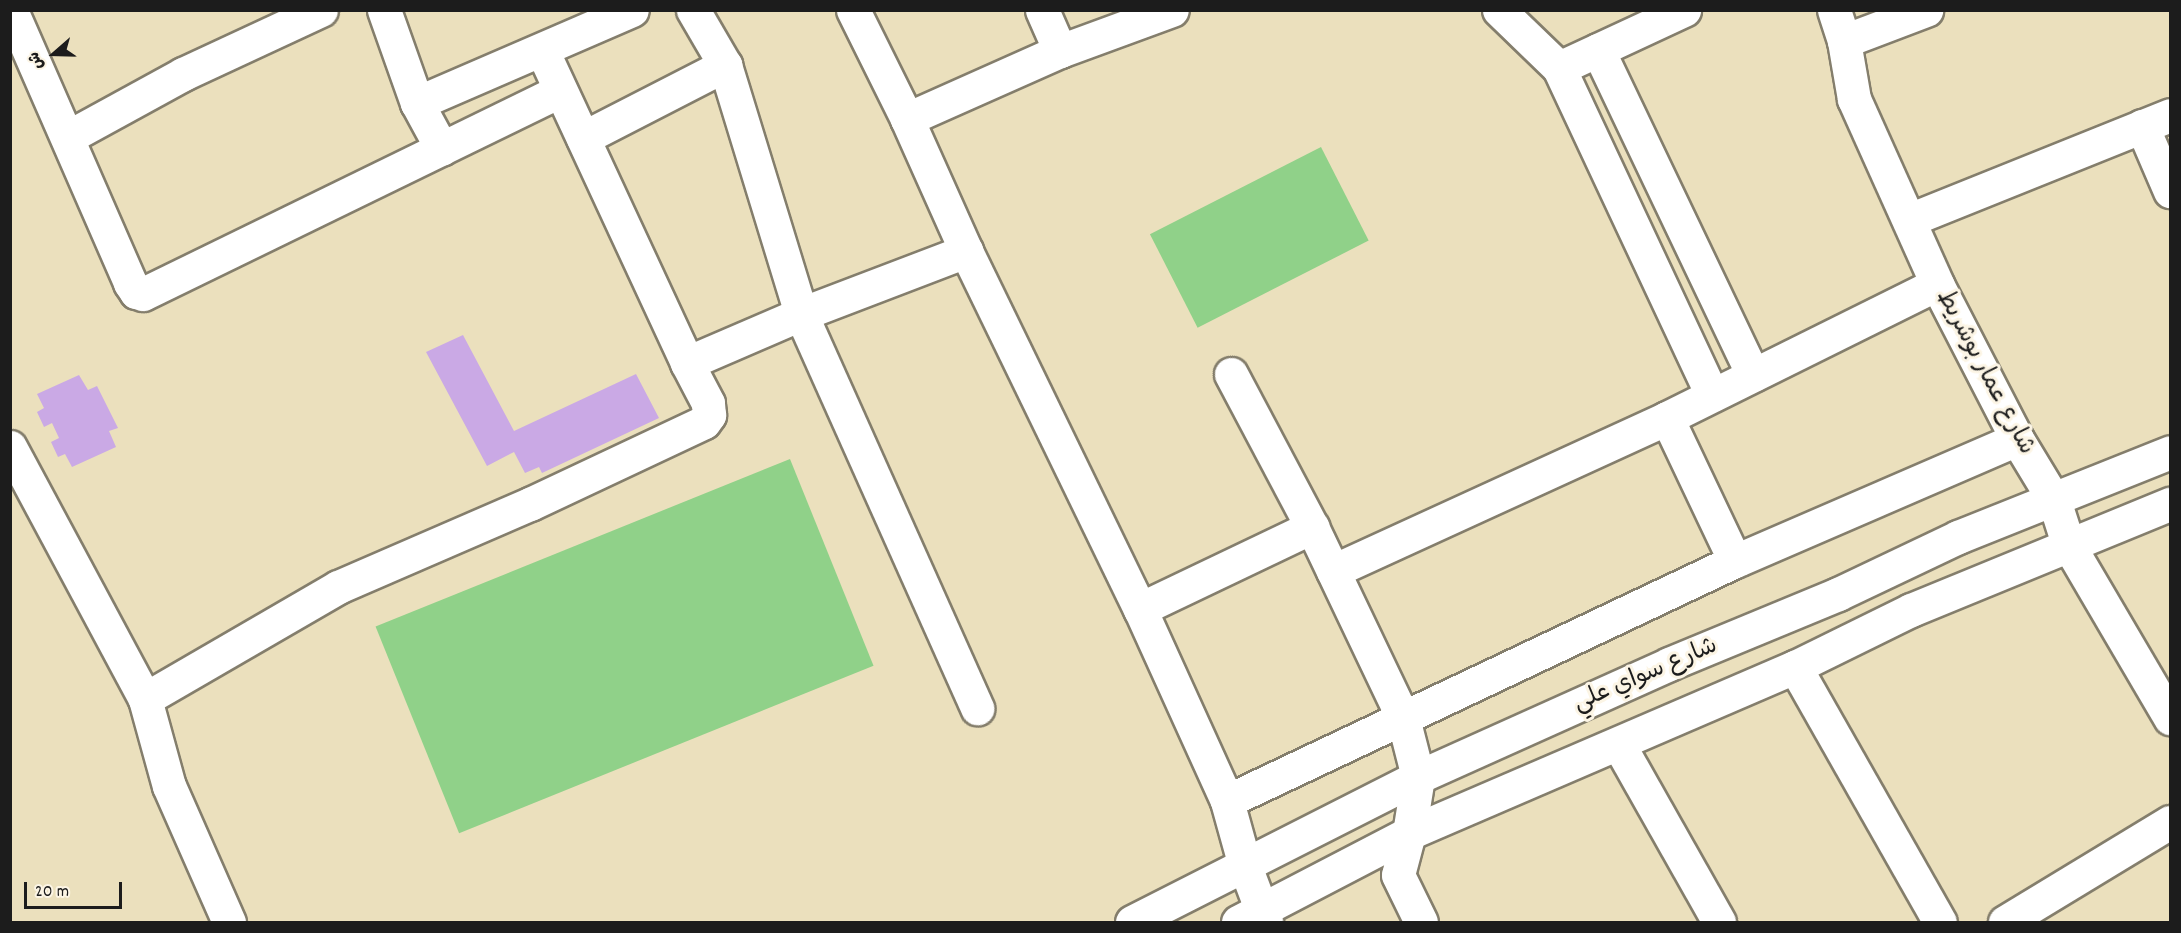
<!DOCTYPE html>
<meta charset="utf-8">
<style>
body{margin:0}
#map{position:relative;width:2181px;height:933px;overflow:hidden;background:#ebe0bd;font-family:Dekko,"Playpen Sans Arabic",sans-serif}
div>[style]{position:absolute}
.green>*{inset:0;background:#90d189;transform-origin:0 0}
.building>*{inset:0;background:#caa9e5}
.roads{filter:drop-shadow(2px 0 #847e6c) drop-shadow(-2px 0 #847e6c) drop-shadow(0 2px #847e6c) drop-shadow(0 -2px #847e6c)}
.street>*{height:33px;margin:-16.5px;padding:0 16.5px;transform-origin:16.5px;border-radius:16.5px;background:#fff}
.secondary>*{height:33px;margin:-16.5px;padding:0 16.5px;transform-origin:16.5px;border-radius:16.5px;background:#fff}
span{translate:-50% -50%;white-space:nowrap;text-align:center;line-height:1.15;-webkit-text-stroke:6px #fcf5e5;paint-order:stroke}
.street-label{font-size:24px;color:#1c1c1c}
.frame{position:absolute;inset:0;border:12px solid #1c1c1c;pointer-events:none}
.north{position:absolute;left:24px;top:24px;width:60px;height:60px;-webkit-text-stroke:4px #fcf5e5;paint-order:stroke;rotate:250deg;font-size:16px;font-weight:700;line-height:24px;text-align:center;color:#1c1c1c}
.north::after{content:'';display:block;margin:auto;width:21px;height:27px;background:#1c1c1c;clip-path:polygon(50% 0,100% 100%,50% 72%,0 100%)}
.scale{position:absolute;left:24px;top:882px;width:98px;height:27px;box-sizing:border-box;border:3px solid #1c1c1c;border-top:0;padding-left:8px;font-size:18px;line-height:21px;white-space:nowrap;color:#1c1c1c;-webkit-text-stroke:4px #fcf5e5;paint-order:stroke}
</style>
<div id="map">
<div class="green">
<div style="left:1321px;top:147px;width:105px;height:192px;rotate:63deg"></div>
<div style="left:790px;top:459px;width:223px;height:447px;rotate:68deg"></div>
</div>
<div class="building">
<div style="clip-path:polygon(463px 335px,514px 431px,636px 374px,659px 418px,542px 473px,539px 467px,525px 473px,514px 452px,487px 466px,426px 352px)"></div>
<div style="clip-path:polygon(79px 375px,88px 390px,97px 386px,118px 428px,109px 431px,116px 447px,72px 467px,65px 454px,58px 457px,51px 442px,59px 438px,52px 423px,44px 427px,37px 412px,44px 408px,37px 394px)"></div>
</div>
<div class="roads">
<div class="street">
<div style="left:11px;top:10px;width:298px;rotate:66.4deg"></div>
<div style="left:130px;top:283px;width:11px;rotate:56deg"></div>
<div style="left:136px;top:292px;width:7px;rotate:16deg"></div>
<div style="left:143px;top:294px;width:463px;rotate:-26deg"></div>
<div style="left:384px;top:10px;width:99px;rotate:70.5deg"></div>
<div style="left:417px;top:103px;width:52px;rotate:61.5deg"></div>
<div style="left:693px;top:10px;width:64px;rotate:59.8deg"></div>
<div style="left:725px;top:65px;width:260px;rotate:73deg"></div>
<div style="left:801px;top:314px;width:432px;rotate:65.9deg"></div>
<div style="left:1042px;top:10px;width:45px;rotate:66.3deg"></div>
<div style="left:1499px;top:10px;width:83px;rotate:44deg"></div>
<div style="left:1559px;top:68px;width:138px;rotate:-24.9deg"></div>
<div style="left:1844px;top:41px;width:88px;rotate:-20.7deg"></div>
<div style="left:542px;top:50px;width:345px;rotate:65.1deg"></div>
<div style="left:687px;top:363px;width:124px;rotate:-23.3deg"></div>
<div style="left:801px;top:314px;width:177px;rotate:-20.9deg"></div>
<div style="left:1598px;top:50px;width:360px;rotate:64.5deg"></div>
<div style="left:1559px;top:68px;width:361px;rotate:64.9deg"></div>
<div style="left:417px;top:103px;width:234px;rotate:-23.4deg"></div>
<div style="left:907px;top:119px;width:167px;rotate:-24deg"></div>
<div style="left:1060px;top:51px;width:119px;rotate:-20.1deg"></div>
<div style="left:2142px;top:126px;width:71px;rotate:66.7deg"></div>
<div style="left:68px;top:137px;width:131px;rotate:-28.7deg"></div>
<div style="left:183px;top:74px;width:152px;rotate:-24.9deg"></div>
<div style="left:583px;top:138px;width:160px;rotate:-27.2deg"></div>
<div style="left:1909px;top:220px;width:281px;rotate:-21.9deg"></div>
<div style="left:1231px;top:374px;width:173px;rotate:62.1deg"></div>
<div style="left:1312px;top:527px;width:212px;rotate:64.5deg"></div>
<div style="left:1403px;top:718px;width:61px;rotate:75.7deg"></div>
<div style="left:1418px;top:777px;width:57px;rotate:99.1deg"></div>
<div style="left:1409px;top:833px;width:43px;rotate:104.7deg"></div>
<div style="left:1398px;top:875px;width:52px;rotate:63.9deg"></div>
<div style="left:1667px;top:418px;width:158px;rotate:64.6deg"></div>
<div style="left:10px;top:447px;width:286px;rotate:61.8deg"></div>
<div style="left:145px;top:699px;width:90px;rotate:74.6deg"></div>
<div style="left:169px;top:786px;width:149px;rotate:66.2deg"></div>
<div style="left:1333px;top:571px;width:367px;rotate:-24.6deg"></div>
<div style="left:1667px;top:418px;width:301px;rotate:-26.4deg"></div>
<div style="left:1140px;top:609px;width:191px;rotate:-25.5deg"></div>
<div style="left:1795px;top:667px;width:293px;rotate:60.4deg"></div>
<div style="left:145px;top:699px;width:223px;rotate:-30.1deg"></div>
<div style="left:338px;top:587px;width:209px;rotate:-23.4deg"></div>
<div style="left:530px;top:504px;width:192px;rotate:-25.2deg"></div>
<div style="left:704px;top:422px;width:9px;rotate:-54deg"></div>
<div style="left:709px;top:415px;width:12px;rotate:-95deg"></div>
<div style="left:708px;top:403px;width:45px;rotate:-117.7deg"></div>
<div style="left:1619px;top:745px;width:203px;rotate:60.5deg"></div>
<div style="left:1227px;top:801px;width:562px;rotate:-25.29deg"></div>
<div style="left:1735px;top:561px;width:307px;rotate:-23.4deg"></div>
<div style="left:1245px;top:866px;width:60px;rotate:69.4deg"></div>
</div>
<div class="secondary">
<div style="left:853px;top:10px;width:122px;rotate:63.6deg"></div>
<div style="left:907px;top:119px;width:145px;rotate:65.9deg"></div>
<div style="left:966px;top:251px;width:398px;rotate:64.1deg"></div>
<div style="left:1140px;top:609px;width:211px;rotate:65.6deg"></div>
<div style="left:1227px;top:801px;width:67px;rotate:74.5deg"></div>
<div style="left:1834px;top:10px;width:33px;rotate:72deg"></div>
<div style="left:1844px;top:41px;width:59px;rotate:80.2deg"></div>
<div style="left:1854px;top:99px;width:203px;rotate:65.8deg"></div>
<div style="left:1937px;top:284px;width:174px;rotate:62.7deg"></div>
<div style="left:2017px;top:439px;width:71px;rotate:58.8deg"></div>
<div style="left:2054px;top:500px;width:46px;rotate:72.3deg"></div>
<div style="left:2068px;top:544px;width:202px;rotate:59.6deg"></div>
<div style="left:1132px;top:922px;width:321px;rotate:-26.9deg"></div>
<div style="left:1418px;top:777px;width:275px;rotate:-24.2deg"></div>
<div style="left:1669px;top:664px;width:183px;rotate:-22.5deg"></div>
<div style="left:1838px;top:594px;width:133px;rotate:-25.4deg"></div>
<div style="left:1958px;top:537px;width:228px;rotate:-21.8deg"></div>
<div style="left:1238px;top:922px;width:193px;rotate:-27.5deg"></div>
<div style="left:1409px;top:833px;width:420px;rotate:-23.3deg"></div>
<div style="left:1795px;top:667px;width:129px;rotate:-26.2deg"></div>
<div style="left:1911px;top:610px;width:280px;rotate:-22.3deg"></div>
<div style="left:2005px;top:922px;width:193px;rotate:-31.2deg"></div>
</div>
</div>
<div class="street-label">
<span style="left:1984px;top:373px;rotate:62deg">شارع عمار بوشريط</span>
<span style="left:1646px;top:676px;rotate:-23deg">شارع سواي علي</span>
</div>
<div class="frame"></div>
<div class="north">ش</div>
<div class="scale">20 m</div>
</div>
